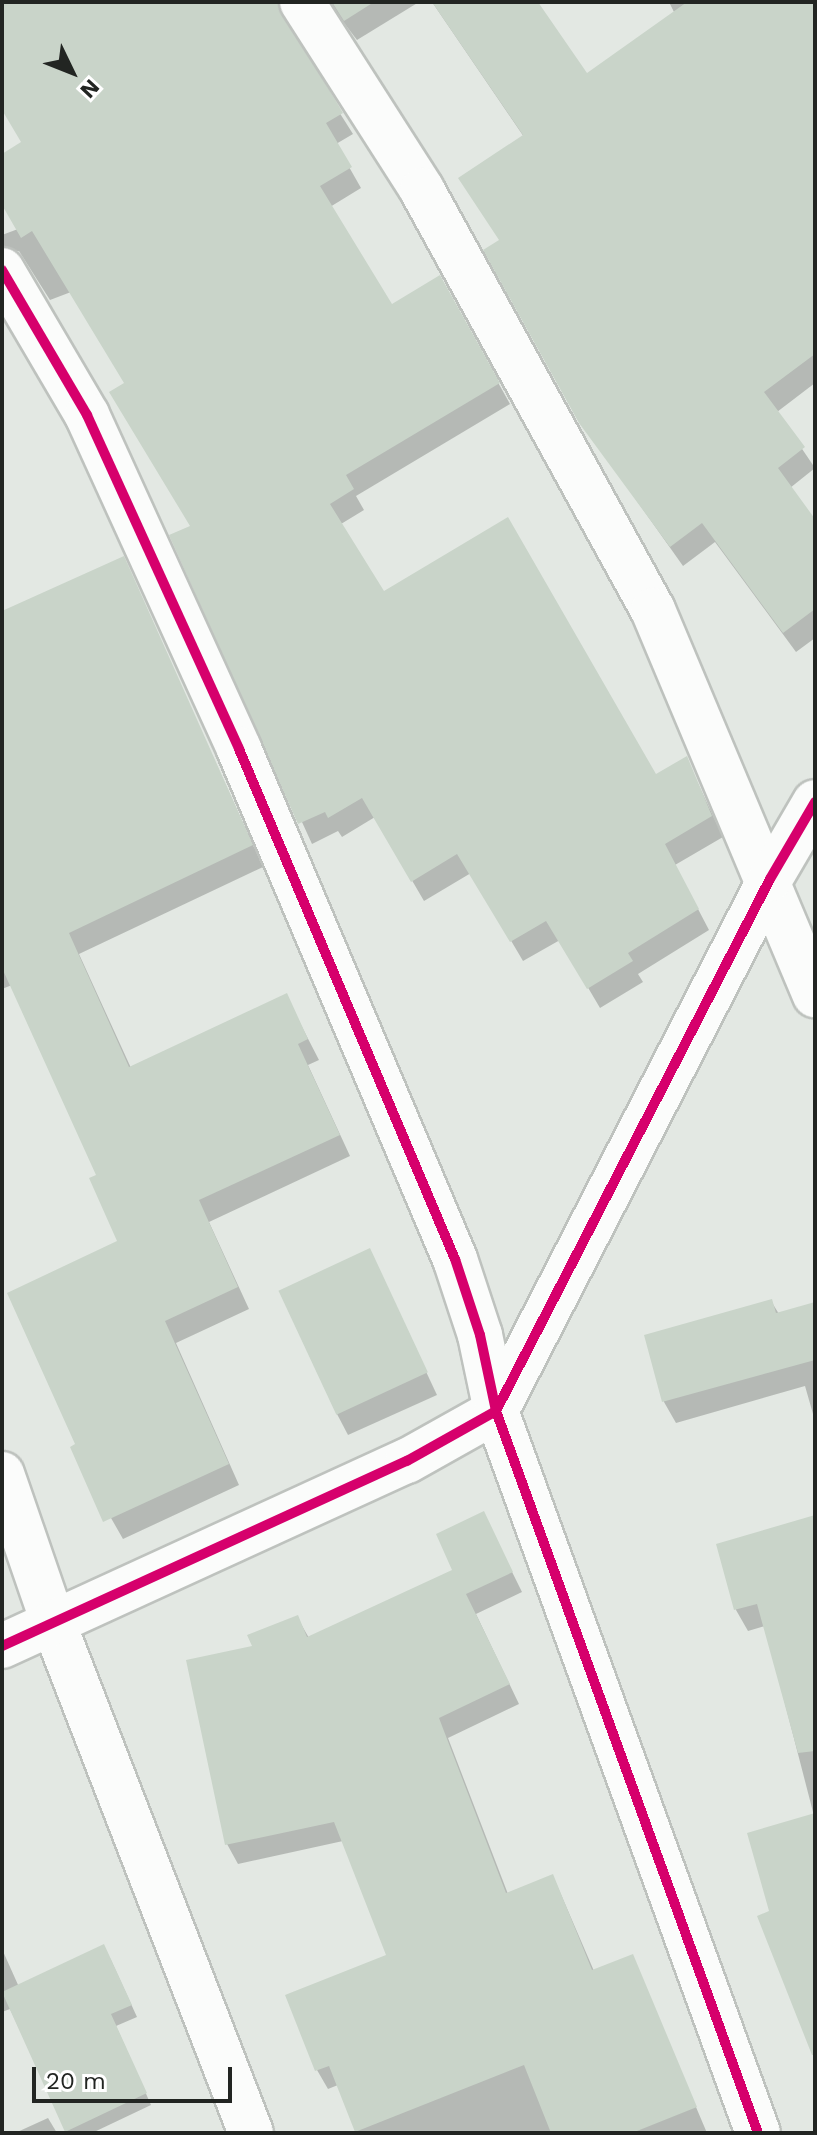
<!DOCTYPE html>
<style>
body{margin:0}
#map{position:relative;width:817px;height:2135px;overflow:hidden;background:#e3e8e3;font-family:"Work Sans",sans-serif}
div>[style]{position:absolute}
.shadow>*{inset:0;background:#0003}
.building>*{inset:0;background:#c9d4c9;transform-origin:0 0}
.roads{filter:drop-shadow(2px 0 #bec2be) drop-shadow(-2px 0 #bec2be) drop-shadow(0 2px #bec2be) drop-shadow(0 -2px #bec2be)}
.minor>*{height:44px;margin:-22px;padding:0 22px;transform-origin:22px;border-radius:22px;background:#fbfcfb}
.cycleway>*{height:10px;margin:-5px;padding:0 5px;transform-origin:5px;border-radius:5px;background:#d6006c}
span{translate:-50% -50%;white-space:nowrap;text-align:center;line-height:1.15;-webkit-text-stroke:7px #fff;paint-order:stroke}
.frame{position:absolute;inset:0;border:4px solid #222522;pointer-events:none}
.north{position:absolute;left:32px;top:32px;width:80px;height:80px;-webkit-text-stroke:6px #fff;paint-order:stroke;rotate:133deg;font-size:22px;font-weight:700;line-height:32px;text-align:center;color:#222522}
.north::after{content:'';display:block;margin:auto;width:28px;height:36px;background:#222522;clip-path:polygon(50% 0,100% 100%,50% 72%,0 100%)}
.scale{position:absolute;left:32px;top:2067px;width:200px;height:36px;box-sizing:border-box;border:4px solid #222522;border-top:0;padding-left:10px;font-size:24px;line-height:28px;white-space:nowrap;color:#222522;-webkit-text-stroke:6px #fff;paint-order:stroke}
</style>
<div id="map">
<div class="shadow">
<div style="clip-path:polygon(2px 2px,300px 2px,290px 12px,291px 36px,353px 134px,336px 144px,361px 188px,330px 207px,392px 307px,451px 298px,510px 404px,356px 496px,364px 510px,341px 524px,383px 594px,656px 777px,686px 758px,723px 837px,675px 865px,709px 930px,638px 974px,643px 982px,600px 1008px,560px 940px,523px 961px,471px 873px,424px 901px,375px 817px,342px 837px,338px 831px,312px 844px,172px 536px,192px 527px,127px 384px,71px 292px,50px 300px,19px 251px,14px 251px,24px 268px,2px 268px,2px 235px,18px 229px,2px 201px,2px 156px,24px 143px,2px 107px)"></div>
<div style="clip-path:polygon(328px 2px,419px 2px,357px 40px)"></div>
<div style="clip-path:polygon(432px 2px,535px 2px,586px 76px,675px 14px,669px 2px,815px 2px,815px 383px,777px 412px,815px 468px,790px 488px,815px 522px,815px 638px,796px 652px,715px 542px,683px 566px,581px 422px,501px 241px,524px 137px)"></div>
<div style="clip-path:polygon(123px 559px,263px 867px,79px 954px,131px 1068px,286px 996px,319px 1060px,308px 1065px,350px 1156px,209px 1222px,249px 1309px,176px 1343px,239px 1485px,123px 1539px,111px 1518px,120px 1242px,98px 1176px,12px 985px,2px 989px,2px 614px)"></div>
<div style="clip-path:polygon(369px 1250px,437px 1395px,348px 1435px,337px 1414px)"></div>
<div style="clip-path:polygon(771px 1301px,779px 1314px,815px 1304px,815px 1421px,805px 1386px,676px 1423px,664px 1402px,646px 1336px)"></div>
<div style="clip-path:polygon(483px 1513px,522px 1592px,476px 1614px,519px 1704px,448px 1738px,508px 1894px,553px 1876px,594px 1971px,632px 1956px,707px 2133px,357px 2133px,338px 2085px,328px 2089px,317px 2070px,388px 1956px,343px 1841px,238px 1864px,227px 1844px,254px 1647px,297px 1617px,309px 1638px,455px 1571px)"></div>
<div style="clip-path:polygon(815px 1518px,815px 1985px,771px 1912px,814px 1816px,765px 1626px,748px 1631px,736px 1610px,719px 1545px)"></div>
<div style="clip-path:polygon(2px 1949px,19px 1987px,110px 1958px,137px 2017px,116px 2026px,151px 2105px,92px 2133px,68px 2133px,10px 2009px,2px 2012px)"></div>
<div style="clip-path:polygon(48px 2118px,57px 2133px,15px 2133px)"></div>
</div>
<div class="building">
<div style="clip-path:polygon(2px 2px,277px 2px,343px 113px,326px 123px,352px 167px,320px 186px,392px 304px,440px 275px,500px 383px,346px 475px,354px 489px,330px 504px,384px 591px,508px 517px,656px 774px,687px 756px,712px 816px,665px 844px,699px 909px,628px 953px,633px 961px,587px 989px,546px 921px,510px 942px,457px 854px,411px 882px,362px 798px,328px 818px,325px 812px,298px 824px,169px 535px,190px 526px,109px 392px,124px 383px,32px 231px,21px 238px,2px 205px,2px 154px,21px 142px,2px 110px)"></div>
<div style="clip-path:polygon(332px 2px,374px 2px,344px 21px)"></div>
<div style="clip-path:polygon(432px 2px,538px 2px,587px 73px,687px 2px,815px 2px,815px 354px,764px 392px,805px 447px,778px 468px,815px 519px,815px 609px,783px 633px,702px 523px,670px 547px,579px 423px,483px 250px,499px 240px,458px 178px,523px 135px)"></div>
<div style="clip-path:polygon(124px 556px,253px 845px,69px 933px,129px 1067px,287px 993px,308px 1039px,298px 1044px,340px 1135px,199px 1200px,238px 1287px,165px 1321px,229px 1464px,103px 1522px,70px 1447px,75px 1444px,7px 1293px,117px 1241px,89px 1178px,96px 1175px,2px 968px,2px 611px)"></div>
<div style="left:370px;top:1248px;width:137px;height:101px;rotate:65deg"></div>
<div style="clip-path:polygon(772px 1299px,776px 1313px,815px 1302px,815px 1360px,662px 1402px,644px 1335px)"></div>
<div style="clip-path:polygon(484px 1511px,513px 1572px,466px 1594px,510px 1684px,439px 1718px,506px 1893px,553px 1874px,592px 1970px,633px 1954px,697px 2107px,632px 2133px,551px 2133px,524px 2065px,355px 2132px,329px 2066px,315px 2071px,285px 1995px,386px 1955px,334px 1822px,225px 1845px,186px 1660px,252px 1646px,247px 1635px,298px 1615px,307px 1637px,452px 1570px,436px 1534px)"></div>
<div style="clip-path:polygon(815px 1515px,815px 1751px,798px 1753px,757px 1604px,734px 1610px,716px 1544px)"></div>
<div style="clip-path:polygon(815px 1813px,815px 2055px,812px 2055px,757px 1916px,769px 1911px,747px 1833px)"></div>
<div style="clip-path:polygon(104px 1944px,132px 2005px,111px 2014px,147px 2093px,65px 2132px,2px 1992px)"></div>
</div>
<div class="roads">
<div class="minor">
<div style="left:302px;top:2px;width:223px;rotate:57.4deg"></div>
<div style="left:422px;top:190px;width:479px;rotate:61.2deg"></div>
<div style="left:653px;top:610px;width:418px;rotate:67.2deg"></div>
<div style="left:2px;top:270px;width:168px;rotate:59.6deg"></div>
<div style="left:87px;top:415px;width:367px;rotate:65.5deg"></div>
<div style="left:239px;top:749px;width:554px;rotate:67.05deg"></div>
<div style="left:455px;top:1259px;width:80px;rotate:71.8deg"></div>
<div style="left:480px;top:1335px;width:78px;rotate:78.1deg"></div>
<div style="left:496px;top:1411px;width:768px;rotate:70.06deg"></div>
<div style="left:2px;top:1474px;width:157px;rotate:71deg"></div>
<div style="left:53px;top:1622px;width:548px;rotate:68.82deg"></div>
<div style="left:2px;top:1646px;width:445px;rotate:-24.6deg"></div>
<div style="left:407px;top:1461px;width:102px;rotate:-29.3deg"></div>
<div style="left:496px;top:1411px;width:598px;rotate:-62.75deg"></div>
<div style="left:770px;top:879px;width:89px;rotate:-59.7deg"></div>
</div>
</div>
<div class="cycleway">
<div style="left:2px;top:270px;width:168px;rotate:59.6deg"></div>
<div style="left:87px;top:415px;width:367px;rotate:65.5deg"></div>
<div style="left:239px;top:749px;width:554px;rotate:67.05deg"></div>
<div style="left:455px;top:1259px;width:80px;rotate:71.8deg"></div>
<div style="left:480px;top:1335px;width:78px;rotate:78.1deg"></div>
<div style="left:496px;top:1411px;width:768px;rotate:70.06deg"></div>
<div style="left:2px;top:1646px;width:445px;rotate:-24.6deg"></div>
<div style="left:407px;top:1461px;width:102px;rotate:-29.3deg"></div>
<div style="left:496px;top:1411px;width:598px;rotate:-62.75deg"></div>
<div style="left:770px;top:879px;width:89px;rotate:-59.7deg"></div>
</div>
<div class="frame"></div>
<div class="north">N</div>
<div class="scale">20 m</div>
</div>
